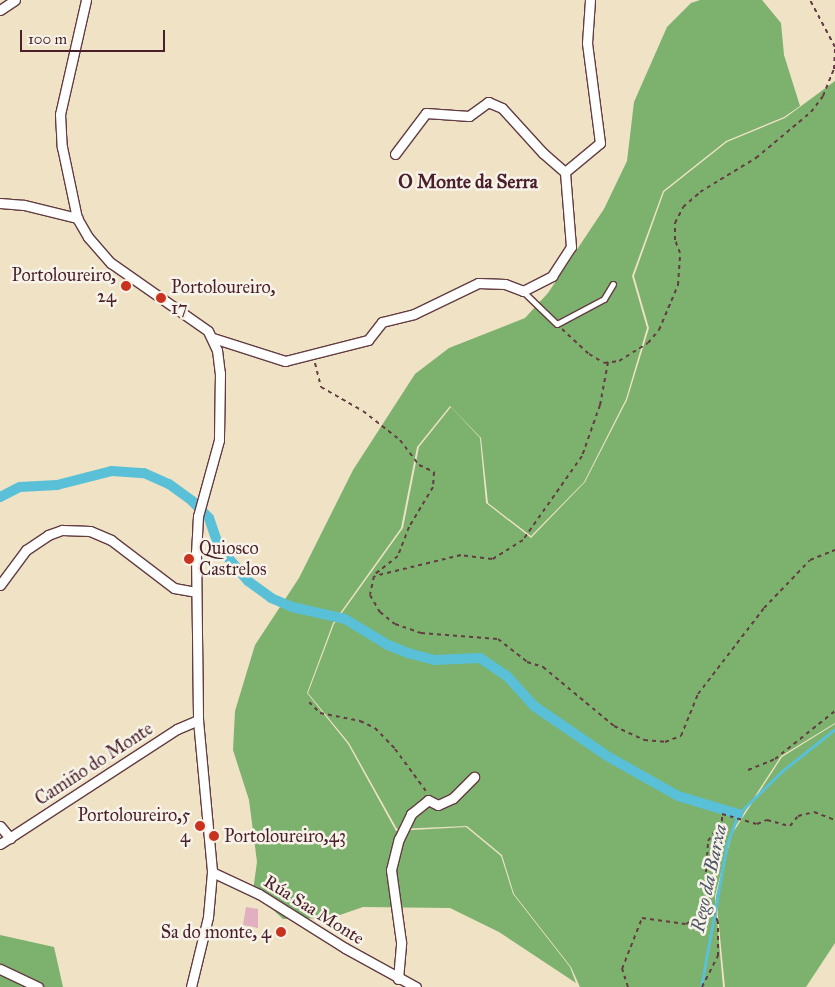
<!DOCTYPE html>
<meta charset="utf-8">
<style>
body{margin:0}
#map{position:relative;width:835px;height:987px;overflow:hidden;background:#efe2c5;font-family:"IM FELL Great Primer",serif}
div>[style]{position:absolute}
.forest>*{inset:0;background:#7cb16e}
.stream>*{height:3px;margin:-1.5px;padding:0 1.5px;transform-origin:1.5px;border-radius:1.5px;background:#59c0d7}
.canal>*{height:10px;margin:-5px;padding:0 5px;transform-origin:5px;border-radius:5px;background:#59c0d7}
.building>*{inset:0;background:#e1afbf}
.path>*{height:2px;margin-top:-1px;transform-origin:0;background:repeating-linear-gradient(90deg,#633c42 0 4px,transparent 0 8px)}
.roads{filter:drop-shadow(1px 0 #633c42) drop-shadow(-1px 0 #633c42) drop-shadow(0 1px #633c42) drop-shadow(0 -1px #633c42)}
.lane>*{height:4.5px;margin:-2.25px;padding:0 2.25px;transform-origin:2.25px;border-radius:2.25px;background:#fff}
.street>*{height:9px;margin:-4.5px;padding:0 4.5px;transform-origin:4.5px;border-radius:4.5px;background:#fff}
.dots>*{width:14px;height:14px;translate:-50% -50%;box-sizing:border-box;border:2px solid #f7f3e8;border-radius:50%}
span{translate:-50% -50%;white-space:nowrap;text-align:center;line-height:1.15;-webkit-text-stroke:5px #f7f3e8;paint-order:stroke}
.poi-label{font-size:18px;color:#4a1f2b}
.right{translate:-100% -50%;text-align:right}
.left{translate:0 -50%;text-align:left}
.street-label{font-size:18px;color:#4a1f2b}
.neighbourhood-label{font-size:19px;color:#4a1f2b;font-weight:700}
.water-label{font-size:19px;color:#4f5767;font-style:italic}
.scale{position:absolute;left:20px;top:30px;width:145px;height:22px;box-sizing:border-box;border:2px solid #4a1f2b;border-top:0;padding-left:6px;font-size:15px;line-height:18px;white-space:nowrap;color:#4a1f2b;-webkit-text-stroke:4px #f7f3e8;paint-order:stroke}
</style>
<div id="map">
<div class="forest">
<div style="clip-path:polygon(700px 0,762px 0,781px 23px,784px 55px,800px 106px,784px 117px,726px 141px,663px 191px,632px 276px,647px 328px,626px 399px,584px 482px,531px 536px,488px 503px,481px 438px,450px 406px,417px 447px,401px 528px,333px 623px,307px 693px,348px 744px,396px 831px,466px 827px,501px 856px,513px 894px,570px 967px,576px 983px,499px 932px,450px 908px,363px 907px,331px 918px,283px 919px,253px 891px,257px 862px,249px 800px,233px 750px,235px 711px,255px 645px,299px 578px,353px 470px,415px 374px,449px 348px,525px 318px,548px 293px,604px 209px,627px 161px,634px 102px,667px 27px,691px 3px)"></div>
<div style="clip-path:polygon(835px 81px,835px 723px,781px 756px,731px 833px,715px 896px,723px 987px,580px 987px,571px 967px,514px 894px,502px 855px,467px 826px,397px 829px,349px 743px,308px 693px,334px 624px,403px 528px,419px 447px,451px 407px,480px 438px,486px 503px,531px 538px,585px 482px,627px 400px,649px 328px,634px 276px,664px 192px,727px 142px,785px 118px)"></div>
<div style="clip-path:polygon(835px 724px,835px 943px,806px 987px,725px 987px,716px 896px,732px 834px,782px 757px)"></div>
<div style="clip-path:polygon(0 935px,54px 947px,63px 987px,0 987px)"></div>
</div>
<div class="stream">
<div style="left:701px;top:987px;width:145px;rotate:-79.7deg"></div>
<div style="left:727px;top:844px;width:32px;rotate:-70deg"></div>
<div style="left:738px;top:814px;width:62px;rotate:-44.3deg"></div>
<div style="left:782px;top:771px;width:68px;rotate:-38.4deg"></div>
</div>
<div class="canal">
<div style="left:0;top:497px;width:22px;rotate:-27deg"></div>
<div style="left:20px;top:487px;width:37px;rotate:-3deg"></div>
<div style="left:57px;top:485px;width:57px;rotate:-14.3deg"></div>
<div style="left:112px;top:471px;width:32px;rotate:4deg"></div>
<div style="left:144px;top:473px;width:27px;rotate:24deg"></div>
<div style="left:169px;top:484px;width:29px;rotate:36deg"></div>
<div style="left:192px;top:501px;width:24px;rotate:45deg"></div>
<div style="left:209px;top:518px;width:31px;rotate:71deg"></div>
<div style="left:219px;top:547px;width:45px;rotate:49.5deg"></div>
<div style="left:248px;top:581px;width:29px;rotate:36deg"></div>
<div style="left:271px;top:598px;width:23px;rotate:23deg"></div>
<div style="left:292px;top:607px;width:54px;rotate:12.8deg"></div>
<div style="left:345px;top:619px;width:50px;rotate:31.2deg"></div>
<div style="left:388px;top:645px;width:22px;rotate:22deg"></div>
<div style="left:408px;top:653px;width:27px;rotate:15deg"></div>
<div style="left:434px;top:660px;width:46px;rotate:-2.5deg"></div>
<div style="left:480px;top:658px;width:32px;rotate:34deg"></div>
<div style="left:507px;top:676px;width:40px;rotate:48deg"></div>
<div style="left:534px;top:706px;width:88px;rotate:34.4deg"></div>
<div style="left:607px;top:756px;width:81px;rotate:29.4deg"></div>
<div style="left:678px;top:796px;width:63px;rotate:16.7deg"></div>
</div>
<div class="building">
<div style="clip-path:polygon(246px 907px,258px 909px,258px 928px,243px 925px)"></div>
</div>
<div class="path">
<div style="left:562px;top:329px;width:37px;rotate:43deg"></div>
<div style="left:589px;top:354px;width:17px;rotate:31deg"></div>
<div style="left:604px;top:363px;width:15px;rotate:-8deg"></div>
<div style="left:619px;top:361px;width:34px;rotate:-32deg"></div>
<div style="left:648px;top:343px;width:17px;rotate:-50deg"></div>
<div style="left:659px;top:330px;width:49px;rotate:-67.1deg"></div>
<div style="left:678px;top:285px;width:32px;rotate:-86deg"></div>
<div style="left:680px;top:253px;width:14px;rotate:-111deg"></div>
<div style="left:675px;top:240px;width:17px;rotate:-90deg"></div>
<div style="left:675px;top:223px;width:18px;rotate:-63deg"></div>
<div style="left:683px;top:207px;width:23px;rotate:-41deg"></div>
<div style="left:700px;top:192px;width:66px;rotate:-31.3deg"></div>
<div style="left:756px;top:158px;width:72px;rotate:-39.9deg"></div>
<div style="left:811px;top:112px;width:20px;rotate:-53deg"></div>
<div style="left:823px;top:96px;width:29px;rotate:-68deg"></div>
<div style="left:834px;top:69px;width:22px;rotate:-87deg"></div>
<div style="left:835px;top:47px;width:53px;rotate:-118deg"></div>
<div style="left:608px;top:362px;width:44px;rotate:100.5deg"></div>
<div style="left:600px;top:405px;width:54px;rotate:109.4deg"></div>
<div style="left:582px;top:456px;width:103px;rotate:125.1deg"></div>
<div style="left:523px;top:540px;width:36px;rotate:148deg"></div>
<div style="left:492px;top:559px;width:31px;rotate:-173deg"></div>
<div style="left:461px;top:555px;width:89px;rotate:166.4deg"></div>
<div style="left:374px;top:576px;width:19px;rotate:102deg"></div>
<div style="left:370px;top:595px;width:20px;rotate:60deg"></div>
<div style="left:380px;top:612px;width:19px;rotate:39deg"></div>
<div style="left:395px;top:624px;width:28px;rotate:19deg"></div>
<div style="left:421px;top:633px;width:77px;rotate:4.5deg"></div>
<div style="left:498px;top:639px;width:37px;rotate:38deg"></div>
<div style="left:527px;top:662px;width:17px;rotate:17deg"></div>
<div style="left:543px;top:667px;width:92px;rotate:39.7deg"></div>
<div style="left:614px;top:726px;width:33px;rotate:25deg"></div>
<div style="left:644px;top:740px;width:21px;rotate:5deg"></div>
<div style="left:665px;top:742px;width:17px;rotate:-21deg"></div>
<div style="left:681px;top:736px;width:45px;rotate:-68deg"></div>
<div style="left:698px;top:694px;width:108px;rotate:-52.5deg"></div>
<div style="left:764px;top:608px;width:66px;rotate:-46.2deg"></div>
<div style="left:810px;top:560px;width:27px;rotate:-22deg"></div>
<div style="left:315px;top:363px;width:25px;rotate:76deg"></div>
<div style="left:321px;top:387px;width:48px;rotate:29.7deg"></div>
<div style="left:363px;top:411px;width:47px;rotate:38.1deg"></div>
<div style="left:400px;top:440px;width:31px;rotate:53deg"></div>
<div style="left:419px;top:465px;width:17px;rotate:25deg"></div>
<div style="left:434px;top:472px;width:15px;rotate:94deg"></div>
<div style="left:433px;top:487px;width:47px;rotate:121deg"></div>
<div style="left:409px;top:527px;width:31px;rotate:111deg"></div>
<div style="left:398px;top:556px;width:29px;rotate:142deg"></div>
<div style="left:309px;top:702px;width:16px;rotate:45deg"></div>
<div style="left:320px;top:713px;width:41px;rotate:11.3deg"></div>
<div style="left:360px;top:721px;width:17px;rotate:25deg"></div>
<div style="left:375px;top:728px;width:29px;rotate:46deg"></div>
<div style="left:395px;top:749px;width:52px;rotate:53.6deg"></div>
<div style="left:748px;top:770px;width:29px;rotate:-22deg"></div>
<div style="left:775px;top:759px;width:77px;rotate:-38.7deg"></div>
<div style="left:628px;top:987px;width:19px;rotate:-108deg"></div>
<div style="left:622px;top:969px;width:55px;rotate:-68.6deg"></div>
<div style="left:642px;top:918px;width:44px;rotate:7.8deg"></div>
<div style="left:686px;top:924px;width:30px;rotate:-30deg"></div>
<div style="left:702px;top:987px;width:35px;rotate:-63deg"></div>
<div style="left:718px;top:956px;width:34px;rotate:-90deg"></div>
<div style="left:718px;top:922px;width:23px;rotate:-113deg"></div>
<div style="left:709px;top:901px;width:29px;rotate:-96deg"></div>
<div style="left:706px;top:872px;width:31px;rotate:-86deg"></div>
<div style="left:708px;top:841px;width:24px;rotate:-55deg"></div>
<div style="left:722px;top:821px;width:7px;rotate:-90deg"></div>
<div style="left:722px;top:814px;width:36px;rotate:16deg"></div>
<div style="left:757px;top:824px;width:11px;rotate:-22deg"></div>
<div style="left:767px;top:820px;width:24px;rotate:15deg"></div>
<div style="left:790px;top:826px;width:13px;rotate:-51deg"></div>
<div style="left:798px;top:816px;width:16px;rotate:-14deg"></div>
<div style="left:814px;top:812px;width:22px;rotate:21deg"></div>
</div>
<div class="roads">
<div class="lane">
<div style="left:523px;top:291px;width:47px;rotate:44.1deg"></div>
<div style="left:557px;top:324px;width:53px;rotate:-28deg"></div>
<div style="left:604px;top:299px;width:17px;rotate:-59deg"></div>
</div>
<div class="street">
<div style="left:86px;top:0;width:117px;rotate:102.8deg"></div>
<div style="left:60px;top:114px;width:33px;rotate:87deg"></div>
<div style="left:62px;top:147px;width:73px;rotate:78.1deg"></div>
<div style="left:77px;top:218px;width:22px;rotate:60deg"></div>
<div style="left:88px;top:237px;width:35px;rotate:49deg"></div>
<div style="left:111px;top:263px;width:118px;rotate:35deg"></div>
<div style="left:208px;top:331px;width:21px;rotate:65deg"></div>
<div style="left:217px;top:350px;width:23px;rotate:83deg"></div>
<div style="left:220px;top:373px;width:67px;rotate:90.9deg"></div>
<div style="left:219px;top:440px;width:79px;rotate:105.4deg"></div>
<div style="left:198px;top:516px;width:36px;rotate:93deg"></div>
<div style="left:196px;top:552px;width:168px;rotate:89.3deg"></div>
<div style="left:198px;top:720px;width:153px;rotate:84.7deg"></div>
<div style="left:212px;top:872px;width:45px;rotate:95.1deg"></div>
<div style="left:208px;top:917px;width:72px;rotate:103.7deg"></div>
<div style="left:0;top:10px;width:18px;rotate:-34deg"></div>
<div style="left:395px;top:154px;width:51px;rotate:-52.9deg"></div>
<div style="left:426px;top:113px;width:43px;rotate:4deg"></div>
<div style="left:469px;top:116px;width:24px;rotate:-36deg"></div>
<div style="left:488px;top:102px;width:15px;rotate:23deg"></div>
<div style="left:502px;top:108px;width:61px;rotate:47.7deg"></div>
<div style="left:543px;top:153px;width:29px;rotate:41deg"></div>
<div style="left:0;top:203px;width:24px;rotate:5deg"></div>
<div style="left:24px;top:205px;width:55px;rotate:13.8deg"></div>
<div style="left:213px;top:338px;width:76px;rotate:17.7deg"></div>
<div style="left:285px;top:361px;width:86px;rotate:-14.2deg"></div>
<div style="left:368px;top:340px;width:23px;rotate:-52deg"></div>
<div style="left:382px;top:322px;width:33px;rotate:-14deg"></div>
<div style="left:414px;top:314px;width:71px;rotate:-25.8deg"></div>
<div style="left:478px;top:283px;width:27px;rotate:2deg"></div>
<div style="left:505px;top:284px;width:19px;rotate:21deg"></div>
<div style="left:523px;top:291px;width:33px;rotate:-27deg"></div>
<div style="left:552px;top:276px;width:35px;rotate:-57deg"></div>
<div style="left:571px;top:247px;width:75px;rotate:-94.6deg"></div>
<div style="left:565px;top:172px;width:45px;rotate:-39.6deg"></div>
<div style="left:600px;top:143px;width:101px;rotate:-97.4deg"></div>
<div style="left:587px;top:43px;width:43px;rotate:-86deg"></div>
<div style="left:0;top:585px;width:44px;rotate:-53.4deg"></div>
<div style="left:26px;top:550px;width:27px;rotate:-34deg"></div>
<div style="left:48px;top:535px;width:15px;rotate:-20deg"></div>
<div style="left:62px;top:530px;width:28px;rotate:2deg"></div>
<div style="left:90px;top:531px;width:23px;rotate:23deg"></div>
<div style="left:111px;top:540px;width:79px;rotate:37.3deg"></div>
<div style="left:174px;top:588px;width:22px;rotate:10deg"></div>
<div style="left:0;top:826px;width:16px;rotate:50deg"></div>
<div style="left:0;top:844px;width:211px;rotate:-33deg"></div>
<div style="left:177px;top:729px;width:23px;rotate:-23deg"></div>
<div style="left:212px;top:872px;width:52px;rotate:25.1deg"></div>
<div style="left:259px;top:894px;width:102px;rotate:32.1deg"></div>
<div style="left:345px;top:948px;width:81px;rotate:28.8deg"></div>
<div style="left:0;top:969px;width:42px;rotate:25.3deg"></div>
<div style="left:398px;top:979px;width:37px;rotate:-85deg"></div>
<div style="left:401px;top:942px;width:73px;rotate:-97.9deg"></div>
<div style="left:391px;top:870px;width:32px;rotate:-76deg"></div>
<div style="left:399px;top:839px;width:28px;rotate:-64deg"></div>
<div style="left:411px;top:814px;width:22px;rotate:-39deg"></div>
<div style="left:428px;top:800px;width:11px;rotate:27deg"></div>
<div style="left:438px;top:805px;width:17px;rotate:-25deg"></div>
<div style="left:453px;top:798px;width:30px;rotate:-45deg"></div>
</div>
</div>
<div class="dots">
<div style="left:126px;top:286px;background:#c8321e"></div>
<div style="left:161px;top:298px;background:#c8321e"></div>
<div style="left:189px;top:559px;background:#c8321e"></div>
<div style="left:200px;top:826px;background:#c8321e"></div>
<div style="left:214px;top:836px;background:#c8321e"></div>
<div style="left:281px;top:932px;background:#c8321e"></div>
</div>
<div class="poi-label">
<span class="right" style="left:116px;top:286px">Portoloureiro,<br>24</span>
<span class="left" style="left:171px;top:298px">Portoloureiro,<br>17</span>
<span class="left" style="left:199px;top:559px">Quiosco<br>Castrelos</span>
<span class="right" style="left:190px;top:826px">Portoloureiro,5<br>4</span>
<span class="left" style="left:224px;top:836px">Portoloureiro,43</span>
<span class="right" style="left:271px;top:932px">Sa do monte, 4</span>
</div>
<div class="street-label">
<span style="left:94px;top:764px;rotate:-33deg">Camiño do Monte</span>
<span style="left:314px;top:910px;rotate:32deg">Rúa Saa Monte</span>
</div>
<div class="neighbourhood-label">
<span style="left:468px;top:182px">O Monte da Serra</span>
</div>
<div class="water-label">
<span style="left:709px;top:878px;rotate:-78deg">Rego da Barxa</span>
</div>
<div class="scale">100 m</div>
</div>
